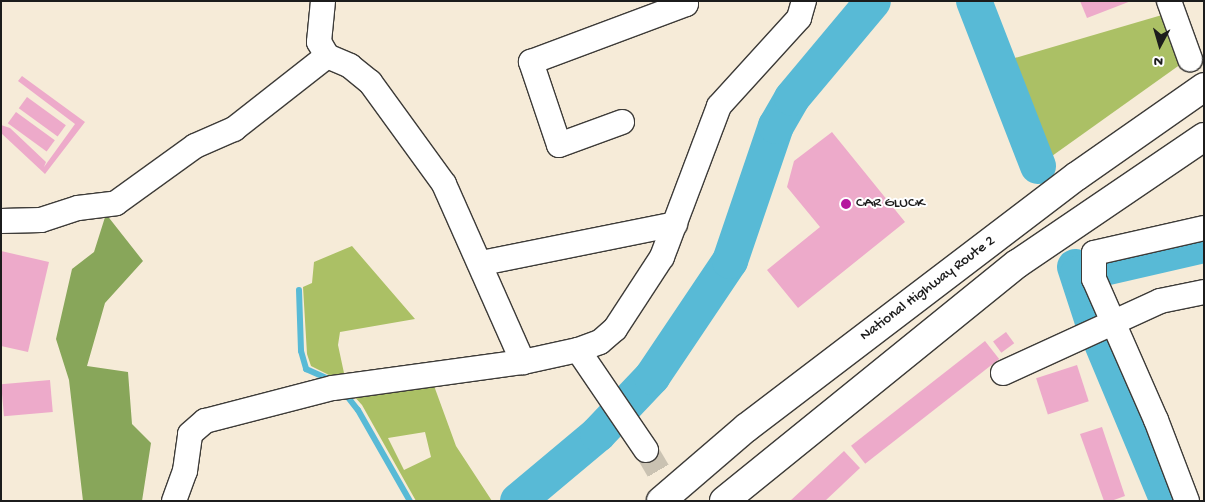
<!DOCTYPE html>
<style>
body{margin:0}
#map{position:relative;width:1205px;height:502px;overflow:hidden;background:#f6ebd8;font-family:"Gochi Hand",sans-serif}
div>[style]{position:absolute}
.green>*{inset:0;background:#abc065}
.forest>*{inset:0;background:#88a65a}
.stream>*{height:6px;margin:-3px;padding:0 3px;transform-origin:3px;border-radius:3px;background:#58bad6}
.river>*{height:36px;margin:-18px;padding:0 18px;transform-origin:18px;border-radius:18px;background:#58bad6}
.building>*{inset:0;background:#edaaca;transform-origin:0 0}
.minor-tunnel>*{height:24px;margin-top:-12px;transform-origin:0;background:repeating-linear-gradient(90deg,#cac2b2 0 24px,transparent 0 36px)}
.roads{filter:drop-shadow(1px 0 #3d3b38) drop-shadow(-1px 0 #3d3b38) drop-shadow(0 1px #3d3b38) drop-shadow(0 -1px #3d3b38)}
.minor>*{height:24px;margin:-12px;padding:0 12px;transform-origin:12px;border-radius:12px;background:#fff}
.highway>*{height:28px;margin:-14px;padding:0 14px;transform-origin:14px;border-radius:14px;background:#fff}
.dots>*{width:14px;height:14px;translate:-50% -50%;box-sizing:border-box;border:2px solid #fff;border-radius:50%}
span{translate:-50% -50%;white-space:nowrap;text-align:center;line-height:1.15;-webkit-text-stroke:4px #fff;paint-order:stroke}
.poi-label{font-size:15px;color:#1c1c1c}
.left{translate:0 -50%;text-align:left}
.street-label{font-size:15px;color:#1c1c1c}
.frame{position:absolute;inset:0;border:2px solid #1c1c1c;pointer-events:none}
.north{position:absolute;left:1135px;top:20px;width:50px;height:50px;-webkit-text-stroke:4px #fff;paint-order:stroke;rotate:186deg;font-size:14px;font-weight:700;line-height:20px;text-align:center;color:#1c1c1c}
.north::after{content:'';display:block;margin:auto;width:18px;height:22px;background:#1c1c1c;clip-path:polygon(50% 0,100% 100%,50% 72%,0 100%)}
</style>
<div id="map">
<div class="green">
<div style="clip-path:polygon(1162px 15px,1181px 64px,1045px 161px,1008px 60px)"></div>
<div style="clip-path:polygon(352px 246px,415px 319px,340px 332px,338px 345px,344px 373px,333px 377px,311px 366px,307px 354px,303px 287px,312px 283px,314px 262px)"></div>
<div style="clip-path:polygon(evenodd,433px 383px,456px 446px,492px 501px,416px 501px,362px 405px,352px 394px,433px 383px,425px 432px,431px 457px,404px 470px,388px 438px,425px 432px)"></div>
</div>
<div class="forest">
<div style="clip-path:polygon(106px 214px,143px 261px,105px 303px,87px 366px,128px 372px,132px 424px,151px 443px,142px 501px,83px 501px,69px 380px,56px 339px,72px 269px,94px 252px)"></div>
</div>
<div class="stream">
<div style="left:299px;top:290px;width:61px;rotate:88.1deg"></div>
<div style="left:301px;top:351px;width:19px;rotate:74deg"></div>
<div style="left:306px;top:369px;width:32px;rotate:24deg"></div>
<div style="left:343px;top:391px;width:24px;rotate:52deg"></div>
<div style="left:358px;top:410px;width:105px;rotate:60.3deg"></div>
</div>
<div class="river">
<div style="left:974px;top:1px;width:177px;rotate:68.8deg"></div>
<div style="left:1075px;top:267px;width:58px;rotate:71.9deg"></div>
<div style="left:1093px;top:322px;width:194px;rotate:67.3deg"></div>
<div style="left:1078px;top:274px;width:129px;rotate:-13deg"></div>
<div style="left:518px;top:501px;width:104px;rotate:-39.9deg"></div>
<div style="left:598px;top:434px;width:79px;rotate:-46.5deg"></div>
<div style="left:652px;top:377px;width:140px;rotate:-56.1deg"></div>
<div style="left:730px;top:261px;width:143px;rotate:-71.2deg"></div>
<div style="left:776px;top:126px;width:32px;rotate:-60deg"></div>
<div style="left:792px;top:98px;width:126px;rotate:-50.1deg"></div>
</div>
<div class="building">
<div style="clip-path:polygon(1080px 1px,1131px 1px,1087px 18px)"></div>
<div style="clip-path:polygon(22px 76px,85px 122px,45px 174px,1px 133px,1px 125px,10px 128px,46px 162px,44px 167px,75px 124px,18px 81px)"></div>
<div style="left:27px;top:97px;width:48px;height:14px;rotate:36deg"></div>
<div style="left:16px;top:112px;width:48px;height:14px;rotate:36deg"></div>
<div style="clip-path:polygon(832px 132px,905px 222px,798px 308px,767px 270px,820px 227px,787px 187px,794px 161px)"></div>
<div style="clip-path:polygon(1px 251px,49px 262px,28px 352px,1px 346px)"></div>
<div style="left:1006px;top:332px;width:14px;height:16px;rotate:54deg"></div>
<div style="left:985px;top:341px;width:23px;height:170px;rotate:52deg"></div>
<div style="left:1077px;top:365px;width:38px;height:43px;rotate:72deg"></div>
<div style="left:50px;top:380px;width:32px;height:49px;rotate:85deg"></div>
<div style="clip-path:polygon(1102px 427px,1125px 496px,1111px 501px,1104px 501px,1080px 434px)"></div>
<div style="clip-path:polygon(844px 451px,860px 468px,825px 501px,790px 501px)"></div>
</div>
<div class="minor-tunnel">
<div style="left:646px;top:450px;width:59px;rotate:59.5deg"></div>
</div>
<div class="roads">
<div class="minor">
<div style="left:323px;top:1px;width:41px;rotate:95.6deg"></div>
<div style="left:319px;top:42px;width:16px;rotate:60deg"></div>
<div style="left:327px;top:56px;width:25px;rotate:23deg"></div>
<div style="left:350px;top:66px;width:26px;rotate:39deg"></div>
<div style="left:370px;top:82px;width:126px;rotate:54deg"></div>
<div style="left:444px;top:184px;width:195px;rotate:66.1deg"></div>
<div style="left:1169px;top:1px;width:62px;rotate:70.1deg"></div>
<div style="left:622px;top:122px;width:67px;rotate:159.9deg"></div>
<div style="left:559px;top:145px;width:88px;rotate:-108.6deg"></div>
<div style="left:531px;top:62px;width:165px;rotate:-20.5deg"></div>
<div style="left:686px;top:4px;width:3px;rotate:-108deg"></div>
<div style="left:1px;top:221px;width:40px;rotate:-1.4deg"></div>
<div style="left:41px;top:220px;width:39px;rotate:-18deg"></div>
<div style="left:78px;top:208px;width:38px;rotate:-7deg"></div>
<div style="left:116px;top:203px;width:97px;rotate:-35.8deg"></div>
<div style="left:195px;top:146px;width:43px;rotate:-23.6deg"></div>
<div style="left:234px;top:129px;width:118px;rotate:-38.1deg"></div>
<div style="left:482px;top:263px;width:197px;rotate:-11.4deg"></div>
<div style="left:578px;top:350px;width:23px;rotate:-20deg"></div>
<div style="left:600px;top:342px;width:20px;rotate:-41deg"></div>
<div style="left:615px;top:329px;width:86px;rotate:-56.9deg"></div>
<div style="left:662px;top:257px;width:161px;rotate:-69.3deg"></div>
<div style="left:719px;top:106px;width:119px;rotate:-47.7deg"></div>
<div style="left:799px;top:18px;width:18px;rotate:-74deg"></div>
<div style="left:1003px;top:373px;width:173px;rotate:-24.6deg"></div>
<div style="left:1160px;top:301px;width:45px;rotate:-11.6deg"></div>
<div style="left:174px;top:501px;width:32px;rotate:-70deg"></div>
<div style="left:185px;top:471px;width:37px;rotate:-82deg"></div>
<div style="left:190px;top:434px;width:20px;rotate:-41deg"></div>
<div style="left:205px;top:421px;width:132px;rotate:-14.5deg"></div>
<div style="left:333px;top:388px;width:192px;rotate:-7.8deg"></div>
<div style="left:523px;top:362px;width:56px;rotate:-12.3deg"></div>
<div style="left:578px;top:350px;width:121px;rotate:55.8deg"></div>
<div style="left:1187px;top:501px;width:87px;rotate:-110.9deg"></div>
<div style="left:1156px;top:420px;width:154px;rotate:-113.7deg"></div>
<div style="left:1094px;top:279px;width:26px;rotate:-90deg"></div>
<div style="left:1094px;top:253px;width:113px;rotate:-12.8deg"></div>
</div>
<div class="highway">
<div style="left:661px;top:501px;width:112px;rotate:-40.7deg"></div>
<div style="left:746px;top:428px;width:416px;rotate:-37.3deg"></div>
<div style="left:1077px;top:176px;width:155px;rotate:-35deg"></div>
<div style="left:724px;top:501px;width:377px;rotate:-39deg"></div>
<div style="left:1017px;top:264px;width:226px;rotate:-34.2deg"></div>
</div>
</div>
<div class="dots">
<div style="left:846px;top:204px;background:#b5179e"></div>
</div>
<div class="poi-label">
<span class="left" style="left:856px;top:204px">CAR GLUCK</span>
</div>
<div class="street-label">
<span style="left:928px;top:289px;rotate:-37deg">National Highway Route 2</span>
</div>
<div class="frame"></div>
<div class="north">N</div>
</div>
